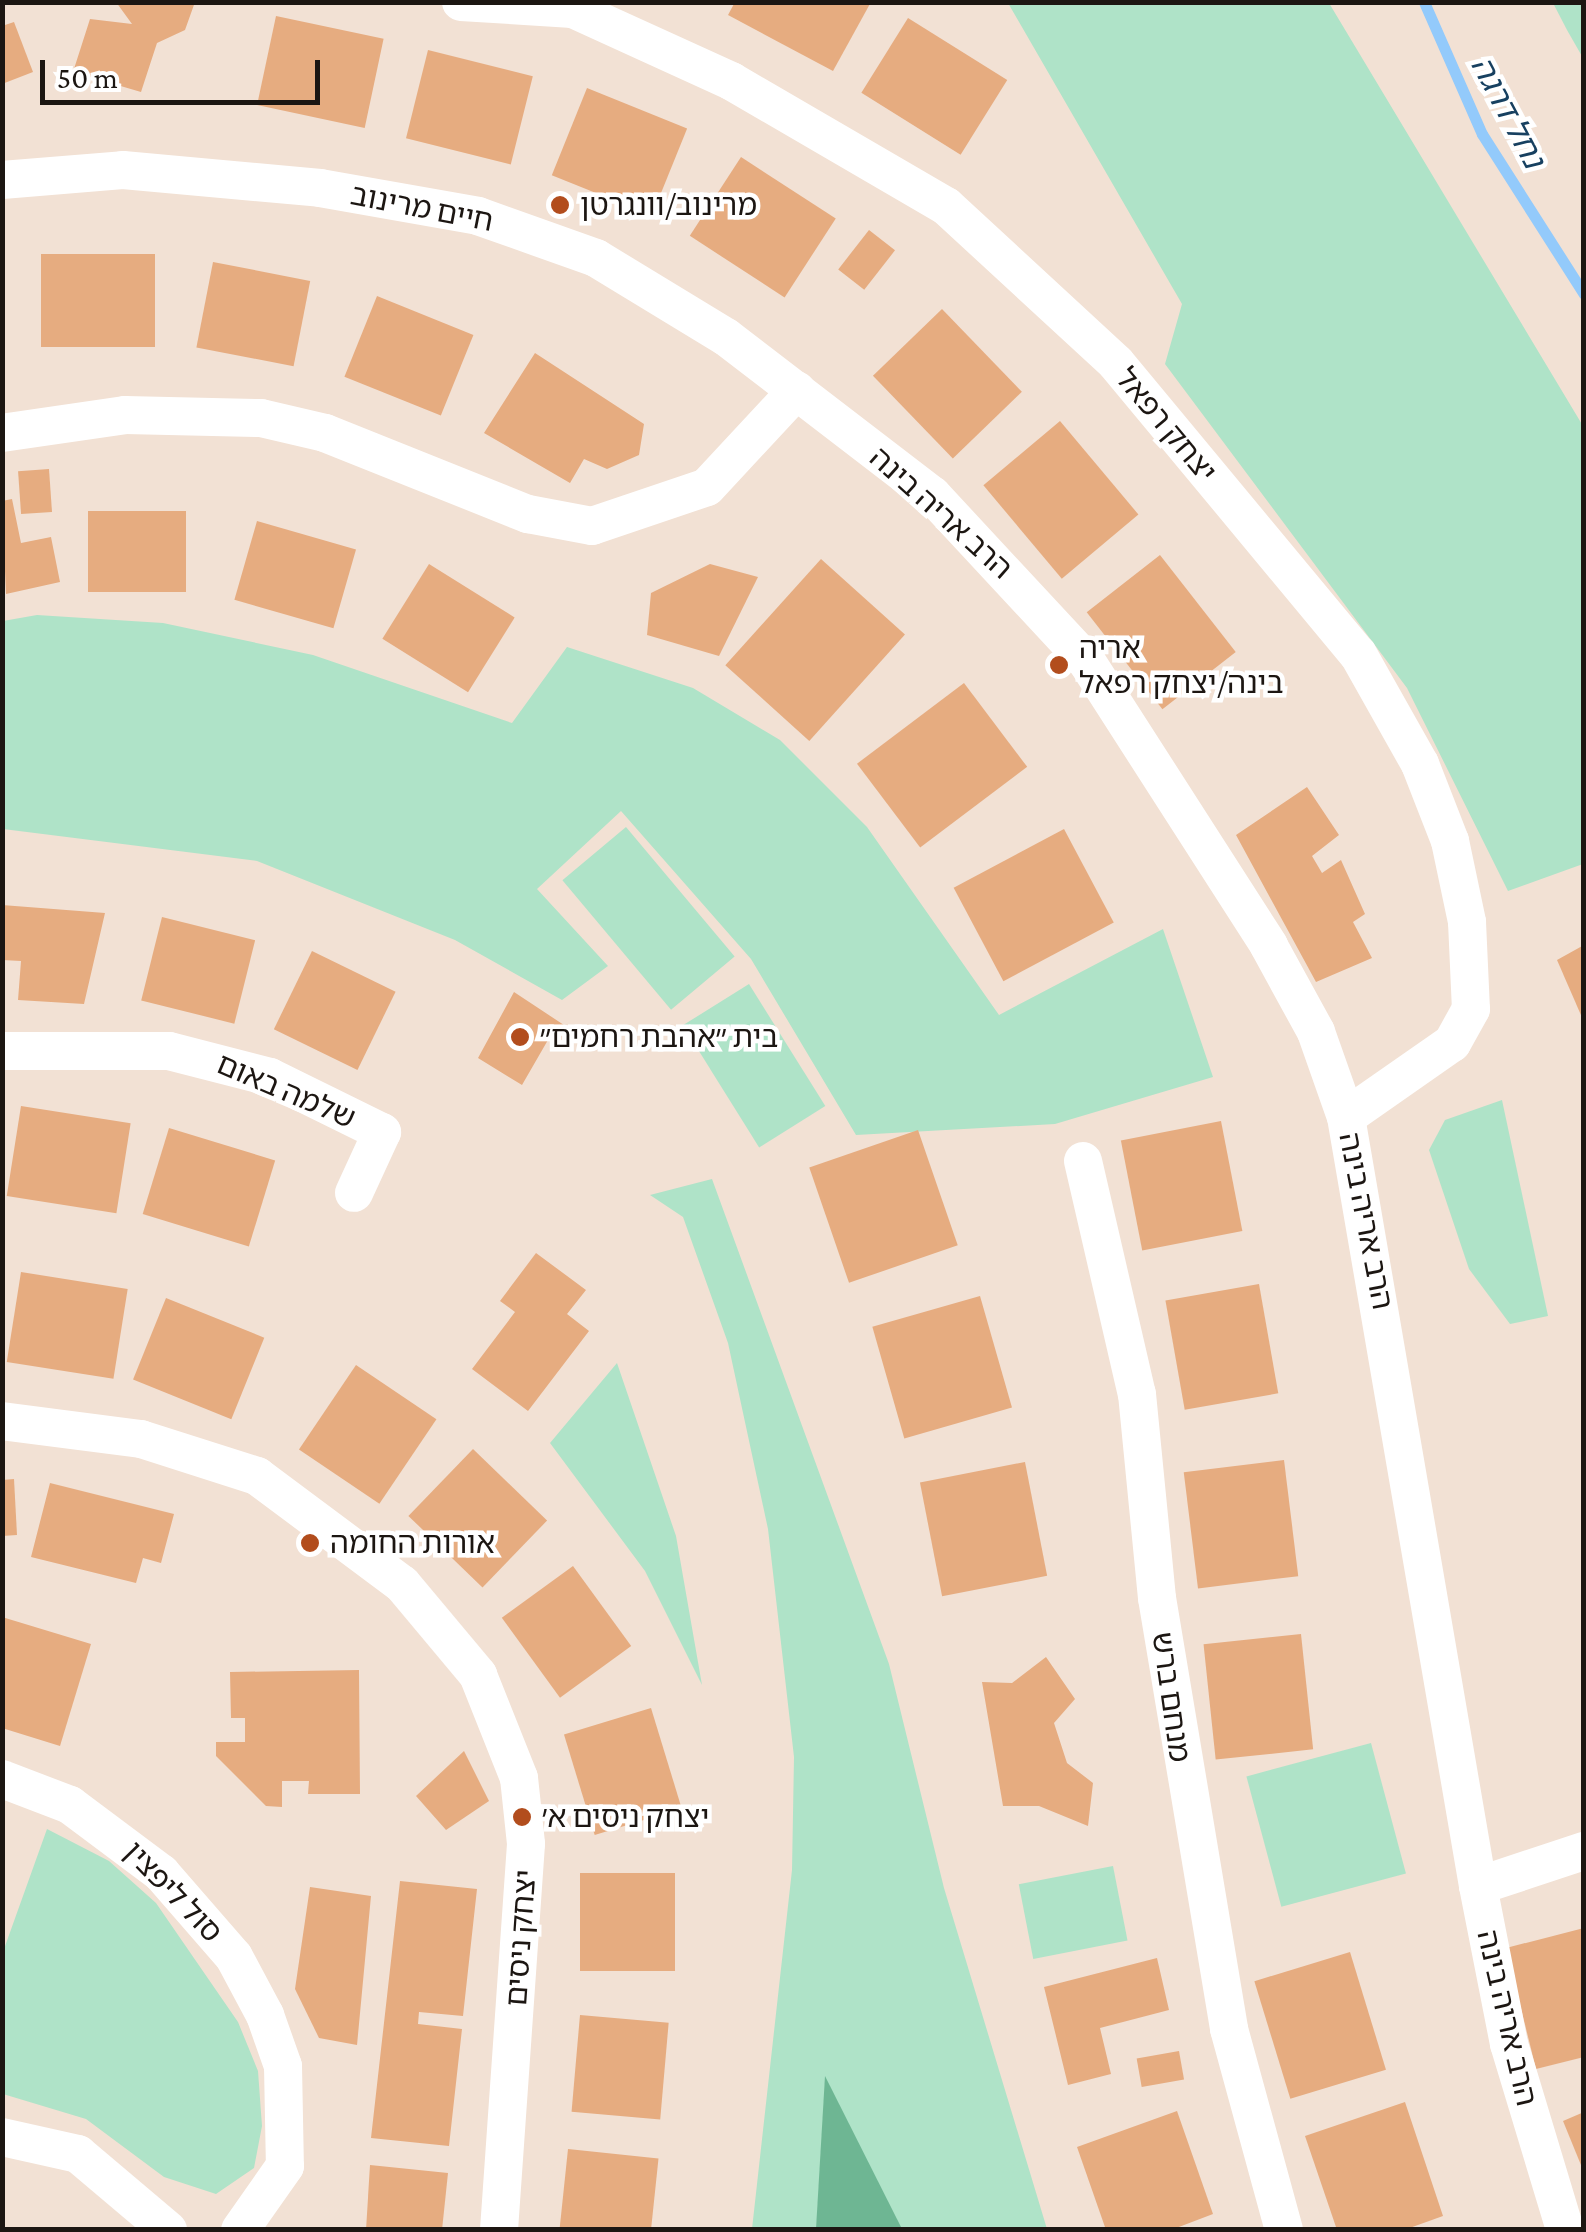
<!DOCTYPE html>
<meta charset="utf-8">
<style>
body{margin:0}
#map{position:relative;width:1586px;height:2232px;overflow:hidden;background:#f2e1d4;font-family:"Crimson Pro","Noto Sans Hebrew",serif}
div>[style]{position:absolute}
.green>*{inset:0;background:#afe3c8;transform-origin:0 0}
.forest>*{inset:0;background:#6eb693}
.stream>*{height:11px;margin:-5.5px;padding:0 5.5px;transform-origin:5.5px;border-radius:5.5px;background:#93cafb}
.building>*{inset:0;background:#e6ac80;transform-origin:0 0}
.minor>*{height:38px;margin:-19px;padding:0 19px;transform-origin:19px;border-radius:19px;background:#fff}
.dots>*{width:28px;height:28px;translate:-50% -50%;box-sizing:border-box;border:5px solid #fff;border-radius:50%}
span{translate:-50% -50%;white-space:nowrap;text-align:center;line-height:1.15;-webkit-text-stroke:9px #fff;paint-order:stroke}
.poi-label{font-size:30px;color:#1c1612}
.left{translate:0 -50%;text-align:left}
.street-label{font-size:30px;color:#1c1612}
.water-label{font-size:32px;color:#174060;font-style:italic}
.frame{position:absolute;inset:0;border:5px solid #1c1612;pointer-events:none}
.scale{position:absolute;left:40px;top:60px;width:280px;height:45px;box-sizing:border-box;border:5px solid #1c1612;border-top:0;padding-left:12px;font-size:30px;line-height:35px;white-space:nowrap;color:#1c1612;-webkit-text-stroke:8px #fff;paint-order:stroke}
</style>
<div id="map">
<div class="green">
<div style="clip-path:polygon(1008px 3px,1329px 3px,1583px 426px,1583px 864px,1508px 891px,1407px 688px,1165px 364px,1182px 304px)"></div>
<div style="clip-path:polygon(1553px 3px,1583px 3px,1583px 58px,1567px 30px)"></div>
<div style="clip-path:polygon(37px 615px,163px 623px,313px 655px,512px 723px,567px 647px,693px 688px,780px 740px,867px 827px,999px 1015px,1163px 929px,1213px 1077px,1055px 1124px,856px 1135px,751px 959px,621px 811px,537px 889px,608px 966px,562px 1000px,455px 940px,257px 861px,3px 829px,3px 621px)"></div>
<div style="left:626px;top:827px;width:169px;height:83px;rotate:50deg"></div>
<div style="left:749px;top:984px;width:144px;height:78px;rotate:58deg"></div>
<div style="clip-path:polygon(1502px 1100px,1548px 1316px,1510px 1324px,1469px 1269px,1429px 1150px,1445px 1120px)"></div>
<div style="clip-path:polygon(712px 1179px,889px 1664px,944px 1888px,1047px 2229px,752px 2229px,792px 1870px,794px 1757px,768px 1529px,728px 1343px,683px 1217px,650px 1195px)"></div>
<div style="clip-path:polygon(617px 1363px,676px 1536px,702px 1685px,645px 1571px,550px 1443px)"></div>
<div style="left:1371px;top:1743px;width:135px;height:129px;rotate:75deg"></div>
<div style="clip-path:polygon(47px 1829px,109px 1861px,156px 1903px,238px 2022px,258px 2071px,262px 2126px,254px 2168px,216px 2194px,164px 2177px,86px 2119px,3px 2094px,4px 1949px)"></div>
<div style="left:1113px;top:1866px;width:76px;height:96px;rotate:79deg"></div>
</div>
<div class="forest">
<div style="clip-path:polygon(825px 2076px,902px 2229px,816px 2229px)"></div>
</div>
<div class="stream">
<div style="left:1424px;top:2px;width:144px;rotate:66.3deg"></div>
<div style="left:1482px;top:134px;width:190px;rotate:57.5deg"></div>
</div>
<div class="building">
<div style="clip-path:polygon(116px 2px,195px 2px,185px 30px,157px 43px,141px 92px,73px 72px,90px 19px,132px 24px)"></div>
<div style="clip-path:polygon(735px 2px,871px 2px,833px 71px,728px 15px)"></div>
<div style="left:276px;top:16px;width:110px;height:91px;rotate:12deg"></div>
<div style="left:908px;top:18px;width:117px;height:88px;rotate:32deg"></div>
<div style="clip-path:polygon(14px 22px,33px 72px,2px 84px,2px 26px)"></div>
<div style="left:428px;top:50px;width:108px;height:91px;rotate:14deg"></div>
<div style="left:587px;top:88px;width:108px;height:94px;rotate:22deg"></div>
<div style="left:741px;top:157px;width:113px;height:94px;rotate:33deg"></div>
<div style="left:869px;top:230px;width:33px;height:50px;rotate:38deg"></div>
<div style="left:155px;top:254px;width:93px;height:114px;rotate:90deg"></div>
<div style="left:213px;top:262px;width:99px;height:87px;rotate:11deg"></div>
<div style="left:377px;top:296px;width:104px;height:87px;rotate:22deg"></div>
<div style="left:942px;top:309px;width:115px;height:96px;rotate:46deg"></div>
<div style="clip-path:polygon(535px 353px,644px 424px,639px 455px,607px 469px,584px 459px,570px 483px,484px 433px)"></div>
<div style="left:1060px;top:421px;width:122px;height:100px;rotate:50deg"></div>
<div style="left:49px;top:469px;width:43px;height:31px;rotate:86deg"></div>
<div style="clip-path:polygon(12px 499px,21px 543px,51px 537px,60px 582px,6px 594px,2px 501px)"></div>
<div style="left:88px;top:511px;width:98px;height:81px"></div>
<div style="left:257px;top:521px;width:103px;height:82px;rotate:16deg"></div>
<div style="left:1160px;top:555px;width:123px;height:93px;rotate:52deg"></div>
<div style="left:821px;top:559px;width:113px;height:143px;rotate:42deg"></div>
<div style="left:429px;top:564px;width:101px;height:88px;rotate:32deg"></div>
<div style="clip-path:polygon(710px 564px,758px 577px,719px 656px,647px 635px,651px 593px)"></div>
<div style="left:964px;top:683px;width:105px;height:134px;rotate:53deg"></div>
<div style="clip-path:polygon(1307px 787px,1339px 835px,1312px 856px,1322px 873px,1341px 860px,1365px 914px,1353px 922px,1372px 958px,1316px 982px,1236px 835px)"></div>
<div style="left:1064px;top:829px;width:106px;height:125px;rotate:62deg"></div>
<div style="clip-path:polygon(2px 905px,105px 913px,84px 1004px,18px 1000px,21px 961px,2px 960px)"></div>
<div style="left:162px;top:917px;width:96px;height:86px;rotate:14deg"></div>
<div style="clip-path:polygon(1584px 945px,1584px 1022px,1557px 960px)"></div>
<div style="left:312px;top:951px;width:93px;height:87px;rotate:26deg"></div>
<div style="clip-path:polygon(514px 992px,573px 1031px,563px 1041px,552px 1033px,522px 1085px,478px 1058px)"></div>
<div style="left:21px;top:1106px;width:111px;height:91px;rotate:9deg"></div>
<div style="left:1221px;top:1121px;width:112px;height:102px;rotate:79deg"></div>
<div style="left:169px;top:1128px;width:111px;height:90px;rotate:17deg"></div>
<div style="left:918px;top:1130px;width:122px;height:115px;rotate:71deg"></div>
<div style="clip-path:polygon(536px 1253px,586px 1290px,567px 1314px,589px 1331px,528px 1411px,472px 1369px,515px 1312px,500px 1301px)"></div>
<div style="left:21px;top:1272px;width:108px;height:91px;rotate:9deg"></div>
<div style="left:1259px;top:1284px;width:111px;height:95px;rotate:80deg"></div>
<div style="left:980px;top:1296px;width:116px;height:112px;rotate:74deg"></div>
<div style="left:166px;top:1298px;width:106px;height:88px;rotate:22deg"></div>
<div style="left:356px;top:1365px;width:97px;height:102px;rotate:34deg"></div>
<div style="left:473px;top:1449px;width:103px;height:93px;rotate:44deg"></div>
<div style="left:1284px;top:1460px;width:117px;height:101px;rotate:83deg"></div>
<div style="left:1025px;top:1462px;width:116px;height:107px;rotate:79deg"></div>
<div style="clip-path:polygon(14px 1479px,17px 1535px,2px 1536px,2px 1480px)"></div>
<div style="clip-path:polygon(50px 1483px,174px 1514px,161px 1563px,143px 1558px,136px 1583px,31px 1557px)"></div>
<div style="left:573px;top:1566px;width:99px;height:88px;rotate:54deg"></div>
<div style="clip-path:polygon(2px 1617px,91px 1644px,60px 1746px,2px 1728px)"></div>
<div style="left:1301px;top:1634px;width:116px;height:98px;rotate:84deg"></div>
<div style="clip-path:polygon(1046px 1657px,1075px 1699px,1054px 1723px,1067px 1763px,1093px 1783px,1088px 1826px,1039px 1806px,1003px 1806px,982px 1682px,1012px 1683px)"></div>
<div style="clip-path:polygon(359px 1670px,360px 1794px,308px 1794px,309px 1781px,282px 1781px,282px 1807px,266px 1806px,216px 1756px,216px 1742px,245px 1742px,245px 1718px,231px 1718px,230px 1672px)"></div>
<div style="left:651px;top:1708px;width:105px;height:91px;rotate:73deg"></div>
<div style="clip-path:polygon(464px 1751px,489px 1801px,446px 1830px,416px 1796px)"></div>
<div style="left:580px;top:1873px;width:95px;height:98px"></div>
<div style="clip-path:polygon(400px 1881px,477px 1889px,463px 2016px,419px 2012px,418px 2024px,462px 2029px,449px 2146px,371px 2138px)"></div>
<div style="clip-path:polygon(310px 1887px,371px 1896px,357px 2045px,319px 2038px,295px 1989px)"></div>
<div style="clip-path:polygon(1584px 1928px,1584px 2057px,1536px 2069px,1506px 1948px)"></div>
<div style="left:1350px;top:1952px;width:123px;height:100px;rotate:73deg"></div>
<div style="clip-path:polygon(1157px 1958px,1169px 2010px,1100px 2028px,1111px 2074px,1068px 2085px,1044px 1987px)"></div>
<div style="left:580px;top:2015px;width:89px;height:97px;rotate:5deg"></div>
<div style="left:1179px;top:2051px;width:29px;height:43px;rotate:80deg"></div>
<div style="clip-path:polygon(1405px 2102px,1443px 2216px,1404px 2230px,1337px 2230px,1305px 2136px)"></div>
<div style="clip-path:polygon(1177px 2111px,1213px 2214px,1171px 2230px,1106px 2230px,1077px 2147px)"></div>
<div style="clip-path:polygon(1584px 2112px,1584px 2170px,1583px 2170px,1563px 2121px)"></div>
<div style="left:568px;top:2149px;width:91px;height:81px;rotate:6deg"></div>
<div style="clip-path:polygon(370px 2165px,448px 2173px,442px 2230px,366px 2230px)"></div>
</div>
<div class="minor">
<div style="left:461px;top:2px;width:112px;rotate:3.6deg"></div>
<div style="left:573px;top:9px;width:174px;rotate:24.5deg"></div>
<div style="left:731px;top:81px;width:249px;rotate:30.2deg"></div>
<div style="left:946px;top:206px;width:231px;rotate:42.7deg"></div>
<div style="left:1116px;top:363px;width:378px;rotate:50.3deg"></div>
<div style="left:1358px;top:654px;width:126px;rotate:60.6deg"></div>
<div style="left:1420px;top:764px;width:83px;rotate:68.7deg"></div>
<div style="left:1450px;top:841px;width:83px;rotate:78.1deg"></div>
<div style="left:1467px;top:922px;width:87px;rotate:87.4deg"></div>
<div style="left:1471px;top:1009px;width:39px;rotate:119deg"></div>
<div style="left:1452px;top:1043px;width:129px;rotate:145.1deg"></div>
<div style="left:2px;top:180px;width:121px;rotate:-4.7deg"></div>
<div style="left:123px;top:170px;width:198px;rotate:5.2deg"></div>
<div style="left:320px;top:188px;width:160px;rotate:10deg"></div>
<div style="left:478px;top:216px;width:125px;rotate:19.6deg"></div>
<div style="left:596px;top:258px;width:152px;rotate:31.3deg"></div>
<div style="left:726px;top:337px;width:260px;rotate:37.5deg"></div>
<div style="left:932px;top:495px;width:228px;rotate:47.1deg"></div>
<div style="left:1087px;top:662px;width:337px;rotate:57.3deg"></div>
<div style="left:1269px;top:946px;width:98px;rotate:61.3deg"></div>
<div style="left:1316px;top:1032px;width:90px;rotate:70.6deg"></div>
<div style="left:1346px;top:1117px;width:780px;rotate:80.26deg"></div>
<div style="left:1478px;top:1886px;width:161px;rotate:78.9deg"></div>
<div style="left:1509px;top:2044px;width:194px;rotate:73.2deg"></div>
<div style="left:2px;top:433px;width:124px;rotate:-8.3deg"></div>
<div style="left:125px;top:415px;width:136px;rotate:1.3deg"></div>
<div style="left:261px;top:418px;width:66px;rotate:13.2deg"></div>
<div style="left:325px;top:433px;width:219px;rotate:21.8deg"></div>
<div style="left:528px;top:514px;width:65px;rotate:10.6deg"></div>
<div style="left:592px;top:526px;width:121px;rotate:-18.7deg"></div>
<div style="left:707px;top:487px;width:132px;rotate:-47.1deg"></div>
<div style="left:2px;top:1051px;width:167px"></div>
<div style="left:169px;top:1051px;width:104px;rotate:14.4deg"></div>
<div style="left:270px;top:1077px;width:125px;rotate:26.2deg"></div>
<div style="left:382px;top:1132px;width:67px;rotate:114.7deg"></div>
<div style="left:1083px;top:1161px;width:239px;rotate:77deg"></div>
<div style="left:1137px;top:1394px;width:205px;rotate:84.4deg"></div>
<div style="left:1157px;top:1598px;width:437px;rotate:80.5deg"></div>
<div style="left:1229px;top:2029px;width:208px;rotate:74.7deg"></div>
<div style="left:2px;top:1421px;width:140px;rotate:7.4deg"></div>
<div style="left:141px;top:1439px;width:122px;rotate:17.7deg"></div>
<div style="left:257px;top:1476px;width:181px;rotate:36.7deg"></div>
<div style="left:402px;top:1584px;width:119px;rotate:50.1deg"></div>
<div style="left:478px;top:1675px;width:111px;rotate:68.3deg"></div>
<div style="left:519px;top:1778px;width:66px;rotate:83.9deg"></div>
<div style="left:526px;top:1844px;width:387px;rotate:94deg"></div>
<div style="left:2px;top:1779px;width:73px;rotate:20.9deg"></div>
<div style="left:70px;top:1805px;width:114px;rotate:36.8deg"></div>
<div style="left:161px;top:1873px;width:111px;rotate:49deg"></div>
<div style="left:234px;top:1957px;width:66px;rotate:61.9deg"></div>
<div style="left:265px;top:2015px;width:54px;rotate:70.6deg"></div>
<div style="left:283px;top:2066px;width:100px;rotate:88.9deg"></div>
<div style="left:285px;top:2166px;width:78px;rotate:125.1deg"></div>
<div style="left:1478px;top:1886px;width:112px;rotate:-18.3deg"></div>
<div style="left:2px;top:2137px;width:78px;rotate:12.6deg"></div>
<div style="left:78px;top:2154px;width:118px;rotate:40.2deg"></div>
</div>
<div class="dots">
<div style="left:560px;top:205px;background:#b24d1d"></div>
<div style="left:1059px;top:665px;background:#b24d1d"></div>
<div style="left:520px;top:1037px;background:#b24d1d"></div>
<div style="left:310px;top:1543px;background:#b24d1d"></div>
<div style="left:522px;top:1817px;background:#b24d1d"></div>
</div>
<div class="poi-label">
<span class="left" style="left:580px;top:205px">מרינוב/וונגרטן</span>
<span class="left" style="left:1079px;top:665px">אריה<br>בינה/יצחק רפאל</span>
<span class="left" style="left:540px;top:1037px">בית ״אהבת רחמים״</span>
<span class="left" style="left:330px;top:1543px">אורות החומה</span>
<span class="left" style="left:542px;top:1817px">יצחק ניסים א׳</span>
</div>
<div class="street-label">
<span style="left:422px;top:208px;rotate:11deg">חיים מרינוב</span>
<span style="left:1166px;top:425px;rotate:50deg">יצחק רפאל</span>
<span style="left:941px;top:513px;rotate:42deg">הרב אריה בינה</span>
<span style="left:286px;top:1091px;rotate:23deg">שלמה באום</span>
<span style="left:1366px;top:1221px;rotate:79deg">הרב אריה בינה</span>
<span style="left:1171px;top:1697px;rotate:82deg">מנחם ברש</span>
<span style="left:173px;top:1892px;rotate:46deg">סול ליפצין</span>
<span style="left:521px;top:1938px;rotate:-86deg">יצחק ניסים</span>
<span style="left:1507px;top:2018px;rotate:77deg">הרב אריה בינה</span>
</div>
<div class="water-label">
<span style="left:1508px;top:112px;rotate:62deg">נחל דרגה</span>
</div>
<div class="frame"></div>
<div class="scale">50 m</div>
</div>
